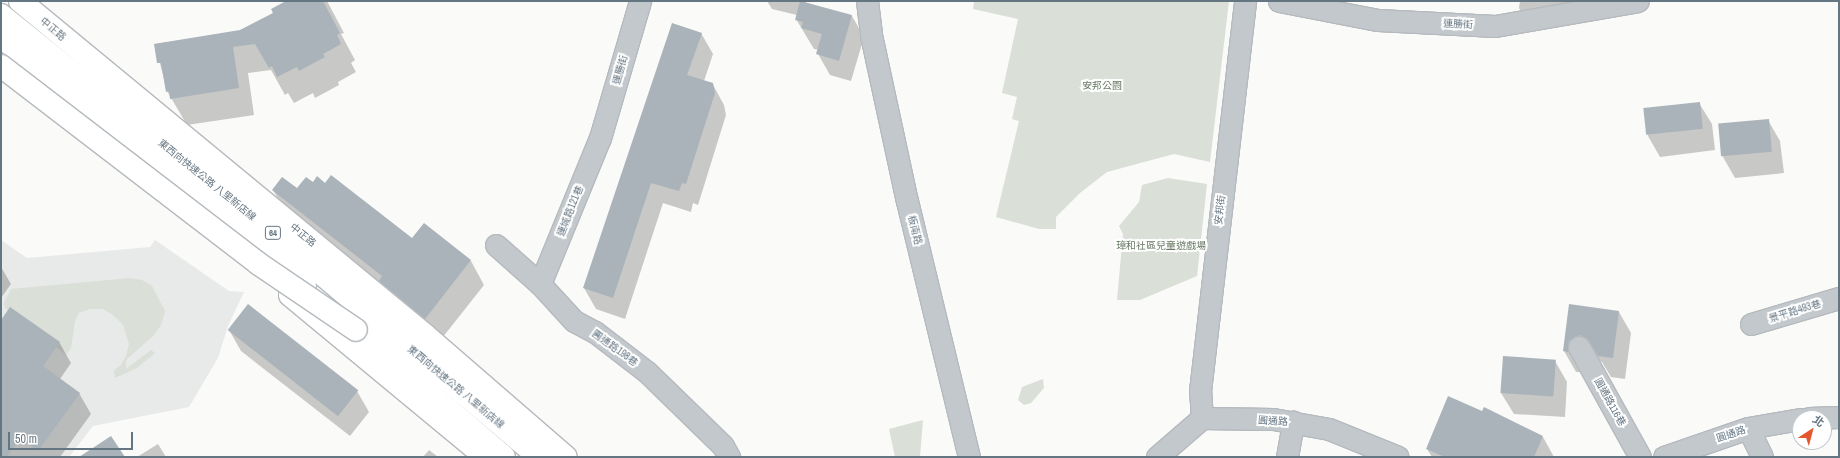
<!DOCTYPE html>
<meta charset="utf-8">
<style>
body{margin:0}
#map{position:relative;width:1840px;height:458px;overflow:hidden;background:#fafaf8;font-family:"Archivo Narrow","Noto Sans TC",sans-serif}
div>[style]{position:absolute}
.built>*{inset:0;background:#e8e9e9}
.green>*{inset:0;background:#dadfd7}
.shadow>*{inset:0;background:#0003}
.building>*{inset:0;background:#aab3b9;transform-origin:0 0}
.roads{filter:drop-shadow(1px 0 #b5babe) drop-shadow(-1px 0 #b5babe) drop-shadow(0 1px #b5babe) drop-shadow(0 -1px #b5babe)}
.minor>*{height:21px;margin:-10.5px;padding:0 10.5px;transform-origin:10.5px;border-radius:10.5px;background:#c3c8cc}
.major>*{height:22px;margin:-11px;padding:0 11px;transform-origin:11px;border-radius:11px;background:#fff}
.highway>*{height:22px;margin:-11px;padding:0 11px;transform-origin:11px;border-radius:11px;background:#fff}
.bridges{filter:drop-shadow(1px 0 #b4b9bd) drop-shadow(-1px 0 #b4b9bd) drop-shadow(0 1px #b4b9bd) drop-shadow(0 -1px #b4b9bd)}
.highway-bridge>*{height:22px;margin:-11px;padding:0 11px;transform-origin:11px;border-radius:11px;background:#fff}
span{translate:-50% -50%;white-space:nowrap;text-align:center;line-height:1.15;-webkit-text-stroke:4px #fff;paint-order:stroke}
.shield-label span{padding:1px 3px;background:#fff;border:1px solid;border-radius:3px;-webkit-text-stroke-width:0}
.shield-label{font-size:9px;color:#657683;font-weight:700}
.street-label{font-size:10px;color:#657683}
.park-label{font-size:10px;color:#687a64}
.frame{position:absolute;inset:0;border:2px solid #657683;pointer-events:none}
.north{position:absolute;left:1792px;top:410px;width:40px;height:40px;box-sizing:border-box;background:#fff;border:1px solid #c1c8cd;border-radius:50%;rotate:36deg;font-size:11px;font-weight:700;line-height:16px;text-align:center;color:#657683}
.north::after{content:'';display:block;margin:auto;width:14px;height:18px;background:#e4572e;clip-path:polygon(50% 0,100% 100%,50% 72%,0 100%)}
.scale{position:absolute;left:8px;top:432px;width:125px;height:18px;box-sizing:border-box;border:2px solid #657683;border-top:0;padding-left:5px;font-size:12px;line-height:14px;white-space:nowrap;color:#657683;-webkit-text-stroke:3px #fff;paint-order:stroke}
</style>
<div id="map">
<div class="built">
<div style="clip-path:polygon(1px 240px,27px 258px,150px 247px,155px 240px,229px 291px,244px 292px,228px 326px,218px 358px,189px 407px,93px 426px,69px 457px,1px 457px)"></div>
</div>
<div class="green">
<div style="clip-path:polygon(974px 1px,1229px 1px,1210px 162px,1174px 154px,1107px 172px,1080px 193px,1056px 217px,1056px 229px,1039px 229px,996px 217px,1019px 121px,1012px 119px,1017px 97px,1002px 93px,1018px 19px,973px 9px)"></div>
<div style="clip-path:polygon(1168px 178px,1207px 184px,1197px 276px,1140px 300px,1117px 300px,1123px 234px,1119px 226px,1139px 202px,1142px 185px)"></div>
<div style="clip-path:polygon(130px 278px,142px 280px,152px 286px,165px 311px,161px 325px,153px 336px,126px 360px,126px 369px,151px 350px,155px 353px,137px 368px,115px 378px,114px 370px,121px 365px,126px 356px,129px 344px,123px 325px,114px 316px,103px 309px,90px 309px,79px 313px,75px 321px,71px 348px,66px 355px,5px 308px,4px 303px,11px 289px)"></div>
<div style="clip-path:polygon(1043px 379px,1044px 388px,1031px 403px,1024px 405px,1018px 400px,1022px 387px)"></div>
<div style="clip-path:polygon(923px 420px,920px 457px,895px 457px,889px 429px)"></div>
</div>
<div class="shadow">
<div style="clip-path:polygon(288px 1px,327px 1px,344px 33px,341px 34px,355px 60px,351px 63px,356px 72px,338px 82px,339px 85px,315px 98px,313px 93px,294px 103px,288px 93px,285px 95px,271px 70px,248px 73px,254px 115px,187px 125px,167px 91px,155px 44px,241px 31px,274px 13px)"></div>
<div style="clip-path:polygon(767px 1px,801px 1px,852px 16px,864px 37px,851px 81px,830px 75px,818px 54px,819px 50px,814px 49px,796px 19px,797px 15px,772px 9px)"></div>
<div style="clip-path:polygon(1520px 1px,1570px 1px,1573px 6px,1573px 23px,1532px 28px,1519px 8px)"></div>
<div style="clip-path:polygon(701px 33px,713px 54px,704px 81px,712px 83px,724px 105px,726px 115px,698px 205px,693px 203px,691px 212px,663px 203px,625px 319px,596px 309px,584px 288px)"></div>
<div style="clip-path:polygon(1699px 103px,1712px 124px,1715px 150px,1660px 157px,1648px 136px,1645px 109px)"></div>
<div style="clip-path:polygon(1768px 120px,1780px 141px,1784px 173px,1735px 178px,1723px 157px,1719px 125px)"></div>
<div style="clip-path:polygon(273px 190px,297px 190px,412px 240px,424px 224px,471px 261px,484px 285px,439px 342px,287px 214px)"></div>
<div style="clip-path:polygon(1px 267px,11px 284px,1px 298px)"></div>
<div style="clip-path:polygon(1570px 305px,1619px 312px,1631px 333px,1625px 379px,1611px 377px,1602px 362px,1592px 356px,1581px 362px,1580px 372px,1576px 372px,1564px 351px)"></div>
<div style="clip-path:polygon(1px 322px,59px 342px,71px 363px,60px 379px,79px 393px,91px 414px,60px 457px,1px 457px)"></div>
<div style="clip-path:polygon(229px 330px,357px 391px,369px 412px,350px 436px,241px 351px)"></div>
<div style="clip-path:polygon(1555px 361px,1567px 382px,1565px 417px,1514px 414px,1501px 393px)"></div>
<div style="clip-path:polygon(1543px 437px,1554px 457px,1432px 457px,1427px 449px)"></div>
<div style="clip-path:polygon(158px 444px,166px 457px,137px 457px)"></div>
<div style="clip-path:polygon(429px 450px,438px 457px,423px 457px)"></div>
</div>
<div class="building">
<div style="clip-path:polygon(286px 1px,323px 1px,340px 33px,337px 35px,341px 44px,323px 54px,325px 57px,299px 71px,297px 67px,277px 77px,272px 66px,269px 68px,255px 44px,233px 47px,239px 88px,170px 99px,169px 91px,166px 92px,161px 63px,157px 63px,154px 44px,240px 30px,273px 13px,271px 9px)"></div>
<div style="clip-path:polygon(800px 1px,852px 15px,839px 61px,816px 54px,822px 34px,801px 28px,803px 22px,795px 20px)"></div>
<div style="clip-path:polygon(672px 23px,702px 33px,687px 75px,713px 83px,715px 93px,686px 184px,682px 183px,679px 191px,651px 183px,613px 298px,583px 288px)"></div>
<div style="left:1700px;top:102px;width:27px;height:57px;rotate:84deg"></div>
<div style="left:1769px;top:119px;width:33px;height:51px;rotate:85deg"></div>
<div style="clip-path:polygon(331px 175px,412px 238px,424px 223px,471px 260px,425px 319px,379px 281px,382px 276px,272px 190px,282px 177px,297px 188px,306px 177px,313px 182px,317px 176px,325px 183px)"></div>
<div style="left:248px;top:304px;width:140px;height:33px;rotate:38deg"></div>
<div style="clip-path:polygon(1569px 304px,1619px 311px,1613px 358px,1598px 356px,1589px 341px,1580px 335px,1569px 341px,1568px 352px,1563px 351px)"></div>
<div style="clip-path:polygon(10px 307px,60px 342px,43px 366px,80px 393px,38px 451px,20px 438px,7px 457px,1px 457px,1px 320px)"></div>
<div style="left:1503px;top:356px;width:53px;height:37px;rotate:4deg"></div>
<div style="clip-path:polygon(1448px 396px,1482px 411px,1484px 407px,1543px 436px,1534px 457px,1445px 457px,1426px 449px)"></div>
<div style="clip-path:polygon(111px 436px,125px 457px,79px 457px)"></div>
</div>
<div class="roads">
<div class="minor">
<div style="left:867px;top:1px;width:34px;rotate:83deg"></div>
<div style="left:871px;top:35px;width:170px;rotate:77.8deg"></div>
<div style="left:907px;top:201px;width:263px;rotate:76.4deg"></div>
<div style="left:1279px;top:1px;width:101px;rotate:10.9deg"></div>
<div style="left:1378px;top:20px;width:117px;rotate:2.9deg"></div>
<div style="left:1495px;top:26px;width:145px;rotate:-9.9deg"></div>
<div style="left:496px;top:245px;width:59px;rotate:41.6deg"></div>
<div style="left:540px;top:284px;width:50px;rotate:47.4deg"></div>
<div style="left:574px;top:321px;width:24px;rotate:28deg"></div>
<div style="left:595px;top:332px;width:66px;rotate:37.6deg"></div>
<div style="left:647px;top:372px;width:106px;rotate:44.2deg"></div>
<div style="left:723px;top:446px;width:13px;rotate:61deg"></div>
<div style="left:540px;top:284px;width:158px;rotate:-67.7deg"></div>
<div style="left:600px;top:138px;width:143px;rotate:-73.7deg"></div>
<div style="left:1751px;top:324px;width:92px;rotate:-16.5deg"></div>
<div style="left:1579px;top:347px;width:126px;rotate:61deg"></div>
<div style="left:1202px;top:418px;width:27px;rotate:-94deg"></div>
<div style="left:1200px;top:391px;width:393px;rotate:-83.4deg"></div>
<div style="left:1809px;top:418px;width:30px;rotate:-2deg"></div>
<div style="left:1748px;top:428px;width:32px;rotate:64deg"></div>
<div style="left:1157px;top:457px;width:60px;rotate:-40.9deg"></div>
<div style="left:1202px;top:418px;width:71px;rotate:0.8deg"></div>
<div style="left:1273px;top:419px;width:57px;rotate:10.1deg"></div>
<div style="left:1329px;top:429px;width:74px;rotate:22.1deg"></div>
<div style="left:1287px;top:457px;width:36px;rotate:-80deg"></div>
<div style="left:1664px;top:457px;width:89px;rotate:-19deg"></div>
<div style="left:1748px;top:428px;width:53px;rotate:-9.8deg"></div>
</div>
<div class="major">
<div style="left:20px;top:1px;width:525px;rotate:39.51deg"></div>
<div style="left:425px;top:335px;width:186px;rotate:40.9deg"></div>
<div style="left:290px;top:295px;width:254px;rotate:39.6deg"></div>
</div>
<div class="highway">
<div style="left:1px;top:15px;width:356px;rotate:38.7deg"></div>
<div style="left:279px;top:238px;width:340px;rotate:40.1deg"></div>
<div style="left:1px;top:37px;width:308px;rotate:38.8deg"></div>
<div style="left:241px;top:230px;width:85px;rotate:41.2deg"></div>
<div style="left:342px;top:318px;width:213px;rotate:40.6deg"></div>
</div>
</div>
<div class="bridges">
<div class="highway-bridge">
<div style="left:1px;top:66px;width:325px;rotate:37.5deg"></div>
<div style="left:259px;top:264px;width:117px;rotate:34.2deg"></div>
</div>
</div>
<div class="shield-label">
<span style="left:273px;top:233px">64</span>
</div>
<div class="street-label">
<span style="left:1458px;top:24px;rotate:3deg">連勝街</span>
<span style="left:53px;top:29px;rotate:40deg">中正路</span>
<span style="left:620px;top:70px;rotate:-74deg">連勝街</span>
<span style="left:207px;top:180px;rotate:39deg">東西向快速公路 八里新店線</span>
<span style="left:1220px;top:210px;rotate:-83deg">安邦街</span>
<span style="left:570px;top:211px;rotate:-68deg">連城路121巷</span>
<span style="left:915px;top:230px;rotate:76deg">板南路</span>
<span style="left:303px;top:235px;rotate:39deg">中正路</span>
<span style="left:1795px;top:311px;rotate:-17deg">景平路493巷</span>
<span style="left:615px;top:348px;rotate:36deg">圓通路198巷</span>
<span style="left:456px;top:387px;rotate:40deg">東西向快速公路 八里新店線</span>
<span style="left:1610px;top:402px;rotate:61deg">圓通路116巷</span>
<span style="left:1273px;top:421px;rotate:4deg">圓通路</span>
<span style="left:1731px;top:434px;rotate:-18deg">圓通路</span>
</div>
<div class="park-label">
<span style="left:1102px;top:86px">安邦公園</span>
<span style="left:1161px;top:246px">璋和社區兒童遊戲場</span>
</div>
<div class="frame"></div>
<div class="north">北</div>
<div class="scale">50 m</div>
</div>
